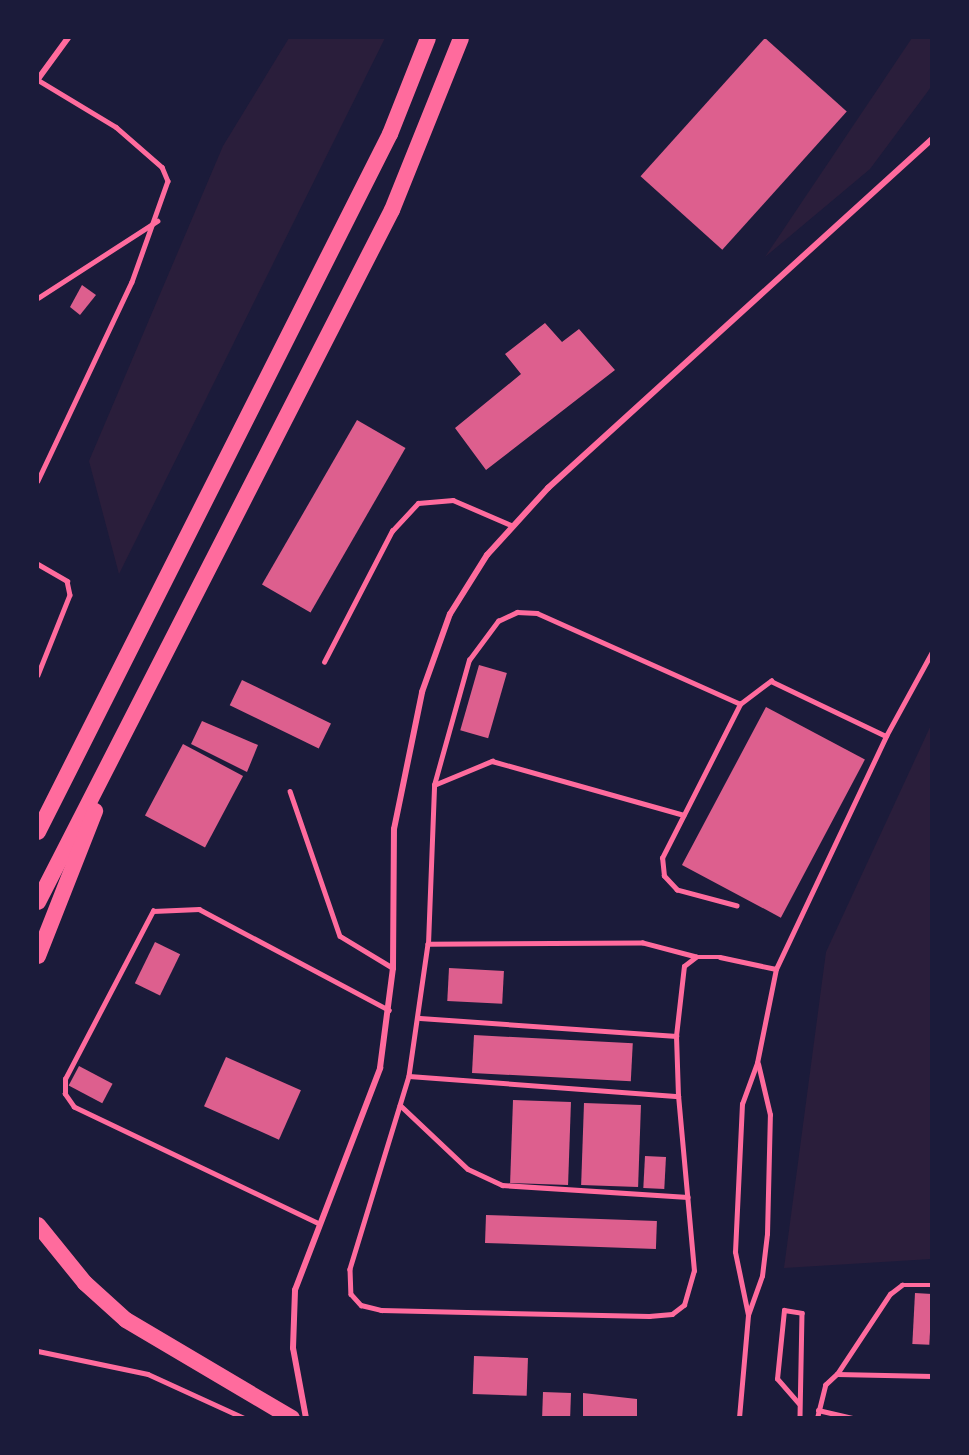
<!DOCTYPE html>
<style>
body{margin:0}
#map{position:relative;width:969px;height:1455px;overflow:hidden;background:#1b1b3a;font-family:"Exo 2",sans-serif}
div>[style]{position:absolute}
.green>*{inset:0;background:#2a1e3b}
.building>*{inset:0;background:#dd5f8e;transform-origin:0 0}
.service>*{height:4.5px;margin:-2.25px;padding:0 2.25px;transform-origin:2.25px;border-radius:2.25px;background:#ff6b9d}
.minor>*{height:6px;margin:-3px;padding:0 3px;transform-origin:3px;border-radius:3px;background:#ff6b9d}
.motorway>*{height:16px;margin:-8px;padding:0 8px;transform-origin:8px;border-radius:8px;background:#ff6b9d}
span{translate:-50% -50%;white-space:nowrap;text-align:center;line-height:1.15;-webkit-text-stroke:4.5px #1b1b3a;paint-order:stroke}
.frame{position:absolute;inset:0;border:39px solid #1b1b3a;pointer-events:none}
</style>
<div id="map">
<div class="green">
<div style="clip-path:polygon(289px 38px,385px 38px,119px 574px,89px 461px,223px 146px)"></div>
<div style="clip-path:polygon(912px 38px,931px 38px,931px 87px,870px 169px,765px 257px)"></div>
<div style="clip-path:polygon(931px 725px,931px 1259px,784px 1268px,826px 952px)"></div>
</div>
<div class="building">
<div style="left:765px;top:38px;width:110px;height:186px;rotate:42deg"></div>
<div style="clip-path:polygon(82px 285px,96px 295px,80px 315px,70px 307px)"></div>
<div style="clip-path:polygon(545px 323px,562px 342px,579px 329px,615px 370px,486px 470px,455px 428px,521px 374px,505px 354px)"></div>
<div style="left:357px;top:420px;width:56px;height:190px;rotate:30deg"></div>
<div style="left:479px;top:665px;width:29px;height:68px;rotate:16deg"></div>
<div style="left:242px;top:680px;width:99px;height:28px;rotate:26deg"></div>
<div style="left:766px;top:707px;width:112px;height:179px;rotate:28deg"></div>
<div style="clip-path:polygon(202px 721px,258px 745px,247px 772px,191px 744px)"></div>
<div style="left:183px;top:744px;width:68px;height:81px;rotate:28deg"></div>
<div style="left:155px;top:942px;width:28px;height:46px;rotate:26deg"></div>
<div style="left:449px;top:968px;width:55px;height:33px;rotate:3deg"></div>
<div style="left:474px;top:1035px;width:159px;height:38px;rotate:3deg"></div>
<div style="left:226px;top:1057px;width:82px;height:54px;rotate:24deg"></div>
<div style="left:79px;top:1066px;width:38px;height:22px;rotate:28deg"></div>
<div style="left:513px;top:1100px;width:58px;height:83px;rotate:2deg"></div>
<div style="left:584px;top:1103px;width:57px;height:82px;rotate:2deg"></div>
<div style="left:645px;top:1156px;width:21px;height:32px;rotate:3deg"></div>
<div style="left:486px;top:1215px;width:171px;height:28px;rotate:2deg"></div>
<div style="left:915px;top:1293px;width:17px;height:51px;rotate:3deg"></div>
<div style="left:474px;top:1356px;width:54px;height:38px;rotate:2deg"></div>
<div style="left:543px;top:1392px;width:28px;height:26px;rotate:2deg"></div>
<div style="clip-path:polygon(583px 1393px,637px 1399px,637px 1418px,583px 1418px)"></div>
</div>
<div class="service">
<div style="left:38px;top:80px;width:91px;rotate:31.1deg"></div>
<div style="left:116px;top:127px;width:61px;rotate:41deg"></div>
<div style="left:162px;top:167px;width:15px;rotate:67deg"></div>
<div style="left:168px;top:181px;width:107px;rotate:109.6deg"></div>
<div style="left:132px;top:282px;width:220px;rotate:115.3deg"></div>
<div style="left:38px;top:298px;width:142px;rotate:-32.9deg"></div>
<div style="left:38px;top:564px;width:34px;rotate:30deg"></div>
<div style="left:67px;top:581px;width:14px;rotate:78deg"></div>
<div style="left:70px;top:595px;width:86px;rotate:111.8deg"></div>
<div style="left:324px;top:662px;width:148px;rotate:-62.6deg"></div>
<div style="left:392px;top:531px;width:38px;rotate:-47deg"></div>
<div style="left:418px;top:503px;width:35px;rotate:-5deg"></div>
<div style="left:453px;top:500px;width:63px;rotate:23.3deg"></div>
<div style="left:434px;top:785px;width:63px;rotate:-22.5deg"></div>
<div style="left:492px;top:761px;width:199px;rotate:15.7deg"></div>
<div style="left:290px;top:791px;width:153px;rotate:71deg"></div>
<div style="left:340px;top:936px;width:62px;rotate:31.1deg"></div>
<div style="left:737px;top:906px;width:62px;rotate:-165.1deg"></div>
<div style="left:677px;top:890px;width:19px;rotate:-133deg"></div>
<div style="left:664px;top:876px;width:18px;rotate:-96deg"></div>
<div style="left:662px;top:858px;width:173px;rotate:-63.1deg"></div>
<div style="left:740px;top:704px;width:39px;rotate:-37deg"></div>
<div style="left:771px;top:681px;width:127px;rotate:25.6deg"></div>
<div style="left:428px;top:944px;width:159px;rotate:-87.8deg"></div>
<div style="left:434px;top:785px;width:130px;rotate:-74.4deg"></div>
<div style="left:469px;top:660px;width:49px;rotate:-53.4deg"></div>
<div style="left:498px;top:621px;width:21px;rotate:-25deg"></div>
<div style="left:517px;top:612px;width:20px;rotate:3deg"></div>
<div style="left:537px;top:613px;width:222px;rotate:24.1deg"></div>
<div style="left:696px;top:957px;width:55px;rotate:-165.2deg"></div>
<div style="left:643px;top:943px;width:215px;rotate:179.7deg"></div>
<div style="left:428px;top:944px;width:133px;rotate:98.2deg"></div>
<div style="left:409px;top:1076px;width:202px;rotate:107deg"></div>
<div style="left:350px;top:1269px;width:25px;rotate:88deg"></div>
<div style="left:351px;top:1294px;width:15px;rotate:48deg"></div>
<div style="left:361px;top:1305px;width:21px;rotate:14deg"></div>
<div style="left:381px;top:1310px;width:268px;rotate:1.3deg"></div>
<div style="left:649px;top:1316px;width:23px;rotate:-5deg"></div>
<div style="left:672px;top:1314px;width:15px;rotate:-37deg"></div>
<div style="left:684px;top:1305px;width:35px;rotate:-74deg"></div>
<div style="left:694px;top:1271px;width:176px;rotate:-95.2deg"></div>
<div style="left:678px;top:1096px;width:60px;rotate:-91.9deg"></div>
<div style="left:676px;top:1036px;width:70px;rotate:-83.5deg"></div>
<div style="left:684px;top:966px;width:15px;rotate:-37deg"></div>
<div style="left:696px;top:957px;width:24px"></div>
<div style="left:720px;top:957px;width:57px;rotate:12.1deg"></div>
<div style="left:420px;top:1018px;width:257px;rotate:4deg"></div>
<div style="left:409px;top:1076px;width:270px;rotate:4.3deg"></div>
<div style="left:400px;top:1105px;width:93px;rotate:43.3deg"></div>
<div style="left:468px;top:1169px;width:38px;rotate:25deg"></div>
<div style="left:502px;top:1185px;width:186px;rotate:3.7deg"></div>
<div style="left:317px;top:1223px;width:269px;rotate:-154.5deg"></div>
<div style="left:74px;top:1107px;width:16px;rotate:-125deg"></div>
<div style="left:65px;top:1094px;width:15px;rotate:-90deg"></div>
<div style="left:65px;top:1079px;width:190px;rotate:-62.4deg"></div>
<div style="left:153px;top:911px;width:46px;rotate:-2.5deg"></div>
<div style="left:199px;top:909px;width:215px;rotate:28deg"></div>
<div style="left:748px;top:1315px;width:41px;rotate:-70.3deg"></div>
<div style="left:762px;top:1276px;width:42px;rotate:-83.2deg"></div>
<div style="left:767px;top:1234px;width:119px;rotate:-88.6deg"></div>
<div style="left:770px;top:1115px;width:52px;rotate:-103.2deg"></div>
<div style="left:38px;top:1351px;width:112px;rotate:11.8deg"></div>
<div style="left:148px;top:1374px;width:106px;rotate:24.6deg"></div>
<div style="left:837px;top:1374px;width:96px;rotate:-56.5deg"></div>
<div style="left:890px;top:1294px;width:15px;rotate:-37deg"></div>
<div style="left:902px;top:1285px;width:30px"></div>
<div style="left:799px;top:1404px;width:33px;rotate:-131deg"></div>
<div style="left:777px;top:1379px;width:69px;rotate:-84.2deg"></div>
<div style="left:784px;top:1310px;width:18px;rotate:9deg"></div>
<div style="left:802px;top:1313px;width:105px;rotate:91.1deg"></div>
<div style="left:818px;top:1410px;width:36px;rotate:13deg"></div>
<div style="left:739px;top:1418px;width:103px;rotate:-85deg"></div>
<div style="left:748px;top:1315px;width:64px;rotate:-101.7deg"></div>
<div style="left:735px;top:1252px;width:148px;rotate:-87.3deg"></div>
<div style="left:742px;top:1104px;width:44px;rotate:-69.9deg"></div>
<div style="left:757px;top:1063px;width:96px;rotate:-78.6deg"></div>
<div style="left:776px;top:969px;width:258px;rotate:-64.7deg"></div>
<div style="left:886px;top:736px;width:96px;rotate:-61.3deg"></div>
<div style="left:817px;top:1418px;width:34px;rotate:-76deg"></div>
<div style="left:825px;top:1385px;width:16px;rotate:-43deg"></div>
<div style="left:837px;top:1374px;width:95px;rotate:1.2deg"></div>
</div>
<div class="minor">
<div style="left:38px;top:79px;width:51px;rotate:-53.8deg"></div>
<div style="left:306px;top:1418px;width:71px;rotate:-100.5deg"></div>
<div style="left:293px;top:1348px;width:58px;rotate:-88deg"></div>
<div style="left:295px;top:1290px;width:238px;rotate:-69deg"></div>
<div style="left:380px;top:1068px;width:101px;rotate:-82.6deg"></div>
<div style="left:393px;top:968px;width:139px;rotate:-89.6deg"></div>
<div style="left:394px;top:829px;width:140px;rotate:-78.4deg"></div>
<div style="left:422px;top:692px;width:83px;rotate:-70.3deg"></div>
<div style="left:450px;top:614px;width:70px;rotate:-57.9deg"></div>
<div style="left:487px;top:555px;width:91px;rotate:-47.7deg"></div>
<div style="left:548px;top:488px;width:519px;rotate:-42.27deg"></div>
</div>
<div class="motorway">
<div style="left:38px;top:832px;width:782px;rotate:-63.24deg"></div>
<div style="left:390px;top:134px;width:103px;rotate:-68.4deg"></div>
<div style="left:38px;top:902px;width:777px;rotate:-62.91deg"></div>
<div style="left:392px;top:210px;width:185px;rotate:-68.1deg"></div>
<div style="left:38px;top:956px;width:156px;rotate:-68.5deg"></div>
<div style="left:38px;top:1225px;width:75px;rotate:51deg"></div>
<div style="left:85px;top:1283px;width:55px;rotate:42.1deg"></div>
<div style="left:126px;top:1320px;width:193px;rotate:30.6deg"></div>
</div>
<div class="frame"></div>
</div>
